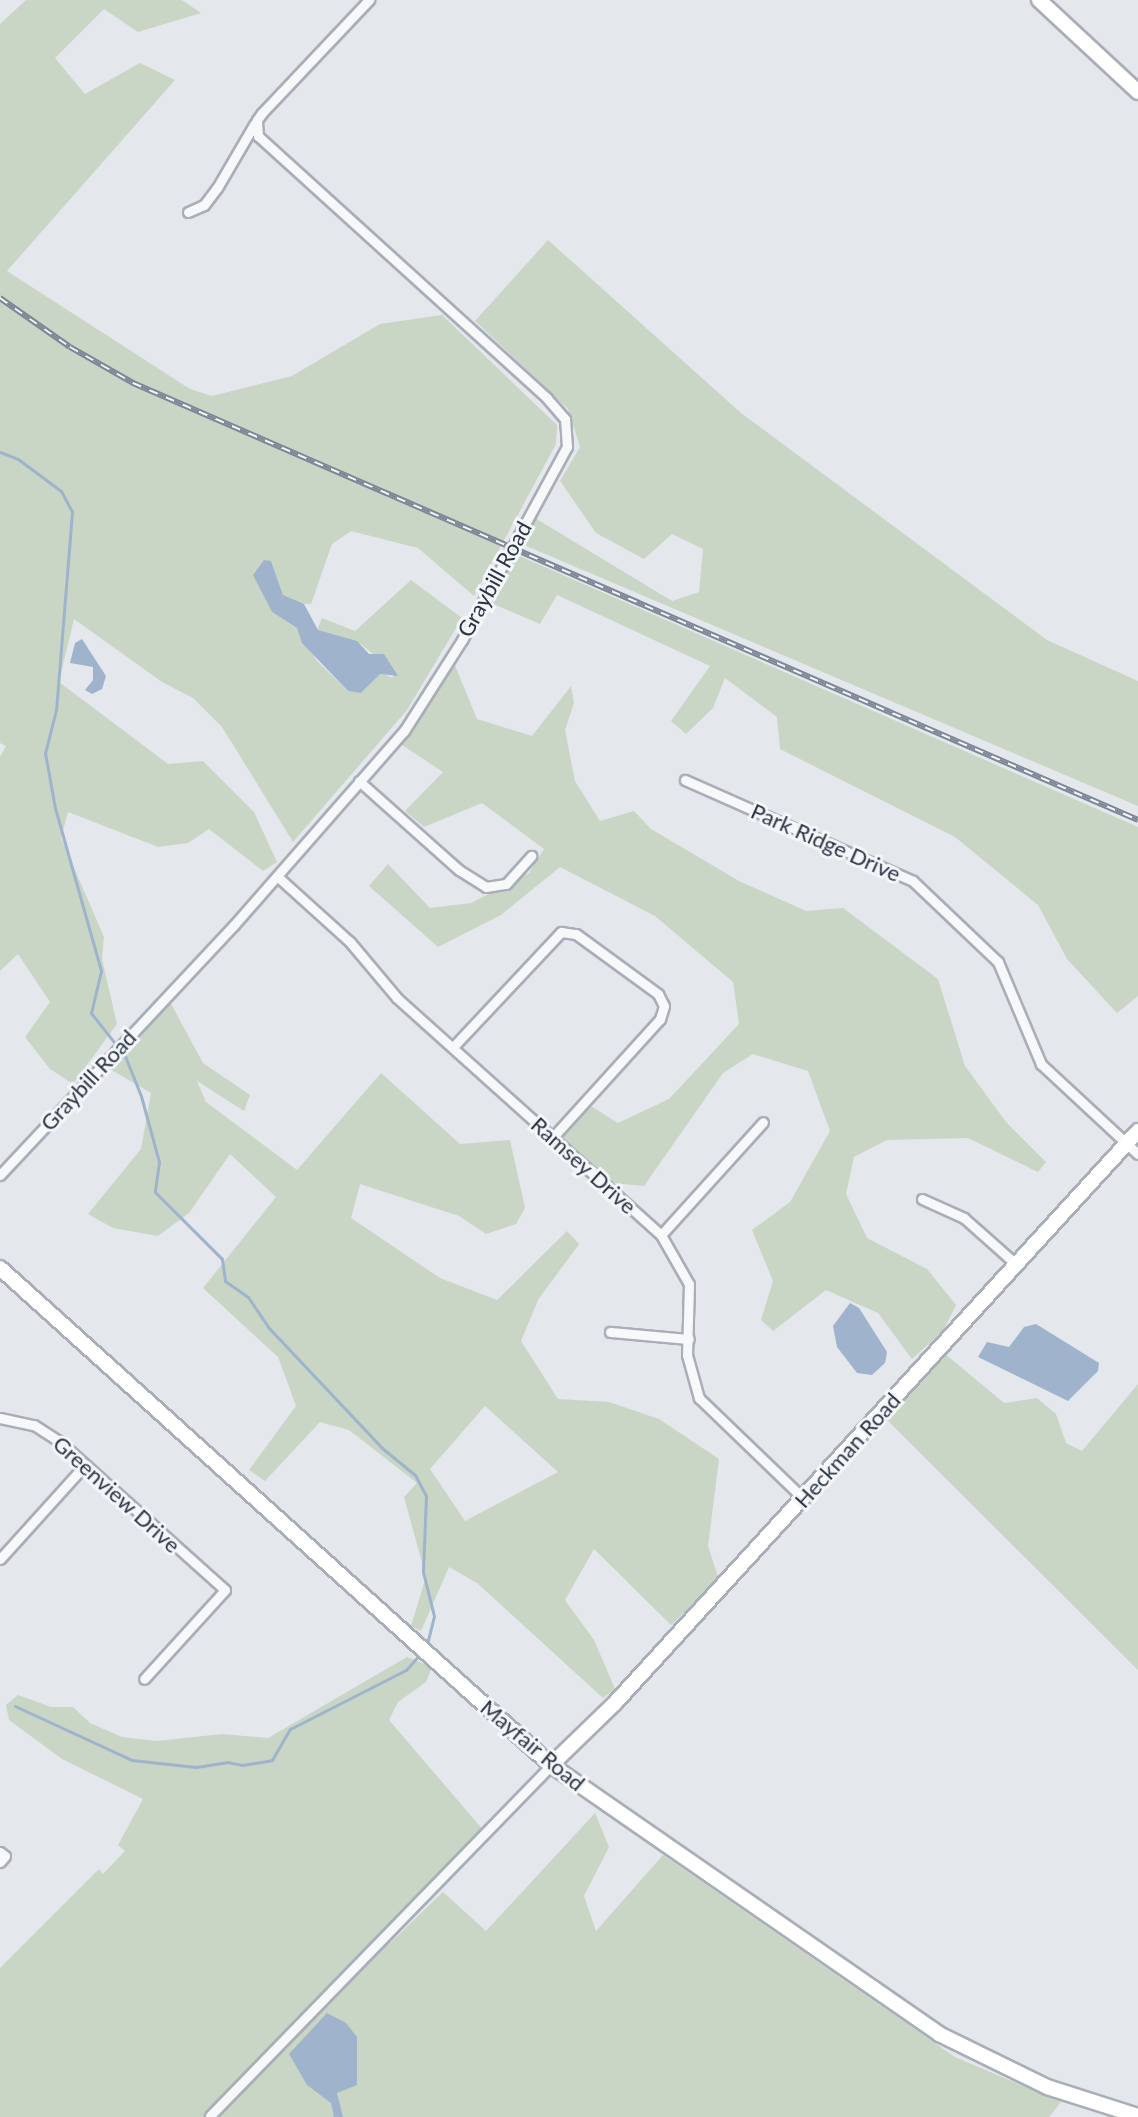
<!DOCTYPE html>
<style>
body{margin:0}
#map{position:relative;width:1138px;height:2117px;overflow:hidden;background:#e4e7ec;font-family:Lato,sans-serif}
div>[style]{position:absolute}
.green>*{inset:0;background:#c9d6c5}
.water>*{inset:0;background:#9fb4cc}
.stream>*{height:3px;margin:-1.5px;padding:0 1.5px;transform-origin:1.5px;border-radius:1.5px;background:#9fb4cc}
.roads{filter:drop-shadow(2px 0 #a9aeb7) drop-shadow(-2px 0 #a9aeb7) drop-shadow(0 2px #a9aeb7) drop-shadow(0 -2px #a9aeb7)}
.street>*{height:9px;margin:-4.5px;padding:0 4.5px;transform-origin:4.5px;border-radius:4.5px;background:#f7f8fa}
.secondary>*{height:14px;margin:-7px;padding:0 7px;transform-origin:7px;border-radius:7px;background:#fff}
.rail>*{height:6px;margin-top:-3px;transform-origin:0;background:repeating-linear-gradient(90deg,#f4f6f9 0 9px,#7d8696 0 18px);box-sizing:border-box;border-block:2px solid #7d8696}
span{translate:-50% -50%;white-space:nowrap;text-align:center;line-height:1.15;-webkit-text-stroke:6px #f4f6f9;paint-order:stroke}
.street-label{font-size:22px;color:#2b3445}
</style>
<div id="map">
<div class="green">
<div style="clip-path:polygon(26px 0,182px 0,201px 13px,138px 32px,104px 9px,55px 58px,85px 94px,140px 63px,175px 80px,7px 271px,190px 389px,212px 396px,292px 376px,380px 324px,442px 315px,557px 425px,556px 444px,474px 596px,418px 548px,351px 531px,332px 544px,311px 604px,294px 603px,283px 595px,271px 561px,257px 580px,272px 612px,297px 628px,317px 661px,348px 691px,361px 693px,380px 673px,393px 678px,392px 670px,361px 644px,317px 630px,322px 618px,355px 631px,411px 580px,462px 618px,407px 710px,293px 842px,222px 727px,193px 698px,162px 682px,74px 619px,59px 682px,168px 764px,203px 761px,254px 812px,277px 862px,263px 871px,209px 829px,188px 843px,158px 847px,68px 812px,61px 838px,104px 937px,102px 959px,117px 1024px,73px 1084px,50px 1069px,25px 1037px,50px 1002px,18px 954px,0 971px,0 757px,6px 746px,0 743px,0 24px)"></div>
<div style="clip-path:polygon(548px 240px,741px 413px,1047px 640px,1138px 681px,1138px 806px,524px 545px,535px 518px,672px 601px,699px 592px,703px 549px,672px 534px,644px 559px,596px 533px,560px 481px,580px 447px,568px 409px,475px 321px)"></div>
<div style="clip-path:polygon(515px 554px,1138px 827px,1138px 996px,1117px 1013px,1067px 959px,1038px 905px,955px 837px,780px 749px,777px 717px,725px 678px,713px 708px,686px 734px,671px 721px,710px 666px,557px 595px,540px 624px,491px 603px)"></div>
<div style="clip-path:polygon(454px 663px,477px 719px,532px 736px,571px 686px,574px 703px,565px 730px,575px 781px,600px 821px,634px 811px,651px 829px,739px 881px,806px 911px,843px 908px,938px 979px,965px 1066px,1006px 1122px,1046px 1162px,1038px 1172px,968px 1138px,887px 1140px,854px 1157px,846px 1194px,867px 1238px,927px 1269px,956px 1305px,943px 1331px,912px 1359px,878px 1313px,826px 1290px,773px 1331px,761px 1320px,773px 1281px,752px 1230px,790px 1202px,830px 1131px,808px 1071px,753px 1054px,723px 1073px,644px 1186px,613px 1183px,563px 1137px,591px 1106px,618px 1123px,669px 1099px,739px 1024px,733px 982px,655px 916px,560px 867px,501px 915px,438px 947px,369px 886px,388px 864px,430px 908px,471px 903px,529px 873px,544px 849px,482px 803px,424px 827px,405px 811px,443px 772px,402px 745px)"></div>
<div style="clip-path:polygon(evenodd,170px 1002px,203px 1063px,250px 1095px,244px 1111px,197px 1081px,206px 1102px,297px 1170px,381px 1073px,460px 1144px,510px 1140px,525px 1208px,516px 1224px,486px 1234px,459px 1216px,360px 1184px,351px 1218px,440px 1278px,497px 1300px,567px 1231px,579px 1244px,538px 1300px,521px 1341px,558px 1399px,609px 1402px,659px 1419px,719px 1459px,708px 1546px,719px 1580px,671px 1625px,594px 1549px,565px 1600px,594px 1640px,615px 1689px,603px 1698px,477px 1583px,449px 1567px,421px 1631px,411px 1626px,426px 1577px,404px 1497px,417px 1483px,349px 1430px,320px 1422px,265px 1481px,249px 1470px,296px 1406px,278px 1357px,203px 1288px,276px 1197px,230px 1154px,189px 1213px,158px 1236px,113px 1228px,88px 1214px,141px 1149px,151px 1093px,110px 1069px,170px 1002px,485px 1406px,558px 1472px,465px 1521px,430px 1469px,485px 1406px)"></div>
<div style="clip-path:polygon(944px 1353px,1004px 1403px,1037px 1398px,1056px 1414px,1066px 1443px,1082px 1451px,1138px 1384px,1138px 1670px,884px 1417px)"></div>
<div style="clip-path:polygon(407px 1657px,432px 1667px,426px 1682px,398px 1702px,389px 1720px,484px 1831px,393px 1927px,390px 1943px,443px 1892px,486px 1931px,595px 1813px,609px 1847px,584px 1896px,596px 1931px,663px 1855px,955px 2057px,1061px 2102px,1049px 2117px,0 2117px,0 1968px,99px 1869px,103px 1874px,125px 1851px,118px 1845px,143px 1799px,62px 1759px,9px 1720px,6px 1705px,18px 1695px,51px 1707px,73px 1707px,90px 1723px,122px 1737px,157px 1741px,222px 1734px,268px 1738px)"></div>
</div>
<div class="water">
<div style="clip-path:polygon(264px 560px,271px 561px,283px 595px,304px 604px,318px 630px,357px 641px,369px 654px,384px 654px,398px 676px,380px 674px,361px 693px,348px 691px,302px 643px,297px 628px,272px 612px,253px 575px)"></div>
<div style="clip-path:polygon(82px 639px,106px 676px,102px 689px,92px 694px,85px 690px,93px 680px,93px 667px,70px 663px,75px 643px)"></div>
<div style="clip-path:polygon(850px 1303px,859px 1308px,887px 1352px,885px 1363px,872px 1375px,857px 1373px,837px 1347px,833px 1326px)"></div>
<div style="clip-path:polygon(1036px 1324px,1099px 1363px,1098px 1371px,1068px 1401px,978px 1357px,987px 1342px,1009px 1347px,1024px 1327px)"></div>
<div style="clip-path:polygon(327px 2013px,346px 2023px,357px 2037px,357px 2085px,337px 2093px,343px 2117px,334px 2117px,331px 2103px,307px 2085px,289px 2054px)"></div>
</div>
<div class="stream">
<div style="left:0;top:452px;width:19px;rotate:21deg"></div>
<div style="left:18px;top:459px;width:54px;rotate:36.7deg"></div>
<div style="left:61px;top:491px;width:24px;rotate:62deg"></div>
<div style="left:72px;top:512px;width:199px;rotate:94.6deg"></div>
<div style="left:56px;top:710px;width:44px;rotate:104.3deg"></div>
<div style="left:45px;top:753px;width:56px;rotate:79.7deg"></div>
<div style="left:55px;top:808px;width:169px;rotate:74.2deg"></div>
<div style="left:101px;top:971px;width:43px;rotate:103.4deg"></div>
<div style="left:91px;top:1013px;width:55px;rotate:51.7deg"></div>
<div style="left:125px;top:1056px;width:43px;rotate:68.2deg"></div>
<div style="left:141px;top:1096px;width:68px;rotate:74.7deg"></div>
<div style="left:159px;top:1162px;width:30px;rotate:98deg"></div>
<div style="left:155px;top:1192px;width:95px;rotate:45deg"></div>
<div style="left:222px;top:1259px;width:22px;rotate:82deg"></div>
<div style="left:225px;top:1281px;width:28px;rotate:35deg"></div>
<div style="left:248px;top:1297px;width:36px;rotate:56deg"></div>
<div style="left:268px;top:1327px;width:166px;rotate:46.7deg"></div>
<div style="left:382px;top:1448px;width:43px;rotate:39.3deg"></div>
<div style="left:415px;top:1475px;width:24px;rotate:62deg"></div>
<div style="left:426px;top:1496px;width:76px;rotate:92.3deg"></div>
<div style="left:423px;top:1572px;width:45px;rotate:76deg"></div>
<div style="left:434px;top:1616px;width:32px;rotate:104deg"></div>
<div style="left:15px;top:1706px;width:129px;rotate:24.8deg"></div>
<div style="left:132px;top:1760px;width:64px;rotate:6.2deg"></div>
<div style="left:196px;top:1767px;width:31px;rotate:-9deg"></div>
<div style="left:227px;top:1762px;width:15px;rotate:11deg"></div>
<div style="left:242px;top:1765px;width:30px;rotate:-9deg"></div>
<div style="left:272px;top:1760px;width:36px;rotate:-60deg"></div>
<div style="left:290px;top:1729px;width:130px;rotate:-27deg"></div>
<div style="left:406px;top:1670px;width:23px;rotate:-49deg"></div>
</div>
<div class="roads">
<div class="street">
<div style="left:188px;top:212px;width:17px;rotate:-24deg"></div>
<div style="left:204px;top:205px;width:21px;rotate:-53deg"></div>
<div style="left:217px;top:188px;width:75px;rotate:-59.7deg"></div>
<div style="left:685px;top:780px;width:249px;rotate:23.9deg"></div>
<div style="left:913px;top:881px;width:117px;rotate:43.6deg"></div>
<div style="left:998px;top:962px;width:111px;rotate:67.1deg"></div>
<div style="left:1041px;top:1064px;width:132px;rotate:42.9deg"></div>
<div style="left:359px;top:781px;width:134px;rotate:41.7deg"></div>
<div style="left:459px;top:870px;width:32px;rotate:32deg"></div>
<div style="left:486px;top:887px;width:20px;rotate:-9deg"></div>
<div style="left:506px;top:884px;width:38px;rotate:-48deg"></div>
<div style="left:278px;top:877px;width:97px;rotate:42.1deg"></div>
<div style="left:350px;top:942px;width:73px;rotate:50deg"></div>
<div style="left:397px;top:998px;width:355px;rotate:41.9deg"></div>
<div style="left:661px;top:1235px;width:56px;rotate:60.3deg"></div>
<div style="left:689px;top:1284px;width:71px;rotate:91.6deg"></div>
<div style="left:687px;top:1355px;width:45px;rotate:74.4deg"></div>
<div style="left:699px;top:1398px;width:144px;rotate:43.9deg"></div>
<div style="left:453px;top:1047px;width:158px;rotate:-46.8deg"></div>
<div style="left:561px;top:932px;width:15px;rotate:8deg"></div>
<div style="left:576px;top:934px;width:102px;rotate:36.2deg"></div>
<div style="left:658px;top:994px;width:13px;rotate:63deg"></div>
<div style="left:664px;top:1006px;width:14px;rotate:107deg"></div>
<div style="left:660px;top:1019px;width:161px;rotate:132.2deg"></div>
<div style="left:0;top:1175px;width:342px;rotate:-46.9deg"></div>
<div style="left:234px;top:925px;width:258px;rotate:-48.8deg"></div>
<div style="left:404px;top:731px;width:108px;rotate:-57.5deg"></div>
<div style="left:462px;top:640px;width:220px;rotate:-61.5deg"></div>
<div style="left:567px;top:447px;width:28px;rotate:-94deg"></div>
<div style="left:565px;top:419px;width:28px;rotate:-131deg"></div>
<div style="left:547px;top:398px;width:390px;rotate:-137.8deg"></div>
<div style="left:258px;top:136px;width:16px;rotate:-94deg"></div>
<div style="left:257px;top:120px;width:9px;rotate:-54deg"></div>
<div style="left:262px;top:113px;width:156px;rotate:-46.6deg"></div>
<div style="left:922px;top:1199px;width:46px;rotate:24.3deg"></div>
<div style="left:964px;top:1218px;width:71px;rotate:41.6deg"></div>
<div style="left:661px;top:1235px;width:152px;rotate:-47.9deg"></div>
<div style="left:610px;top:1332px;width:79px;rotate:5.1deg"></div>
<div style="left:0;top:1418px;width:35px;rotate:12deg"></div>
<div style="left:34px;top:1425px;width:30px;rotate:33deg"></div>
<div style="left:59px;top:1441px;width:223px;rotate:41.9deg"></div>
<div style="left:225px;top:1590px;width:120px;rotate:132.3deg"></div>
<div style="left:0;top:1559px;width:127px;rotate:-47.9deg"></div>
<div style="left:0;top:1852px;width:6px;rotate:39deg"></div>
<div style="left:5px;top:1856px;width:8px;rotate:130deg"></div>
<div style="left:210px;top:2116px;width:489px;rotate:-45.8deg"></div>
</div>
<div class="secondary">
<div style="left:1039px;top:0;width:135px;rotate:42.9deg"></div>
<div style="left:0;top:1268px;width:742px;rotate:42.05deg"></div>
<div style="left:551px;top:1765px;width:472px;rotate:34.7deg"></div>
<div style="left:939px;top:2034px;width:120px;rotate:26.1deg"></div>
<div style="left:1047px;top:2087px;width:96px;rotate:17.7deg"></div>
<div style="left:551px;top:1765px;width:89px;rotate:-44.1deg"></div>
<div style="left:615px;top:1703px;width:775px;rotate:-47.56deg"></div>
</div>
</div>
<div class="rail">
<div style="left:0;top:298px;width:85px;rotate:35deg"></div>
<div style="left:70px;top:347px;width:73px;rotate:29.7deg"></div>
<div style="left:133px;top:383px;width:1096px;rotate:23.5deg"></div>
</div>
<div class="street-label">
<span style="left:494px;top:579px;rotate:-61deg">Graybill Road</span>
<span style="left:826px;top:842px;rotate:24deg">Park Ridge Drive</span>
<span style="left:88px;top:1080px;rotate:-47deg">Graybill Road</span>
<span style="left:584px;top:1165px;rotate:42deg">Ramsey Drive</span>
<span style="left:847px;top:1450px;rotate:-48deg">Heckman Road</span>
<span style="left:117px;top:1494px;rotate:42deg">Greenview Drive</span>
<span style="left:533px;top:1745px;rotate:40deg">Mayfair Road</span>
</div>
</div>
